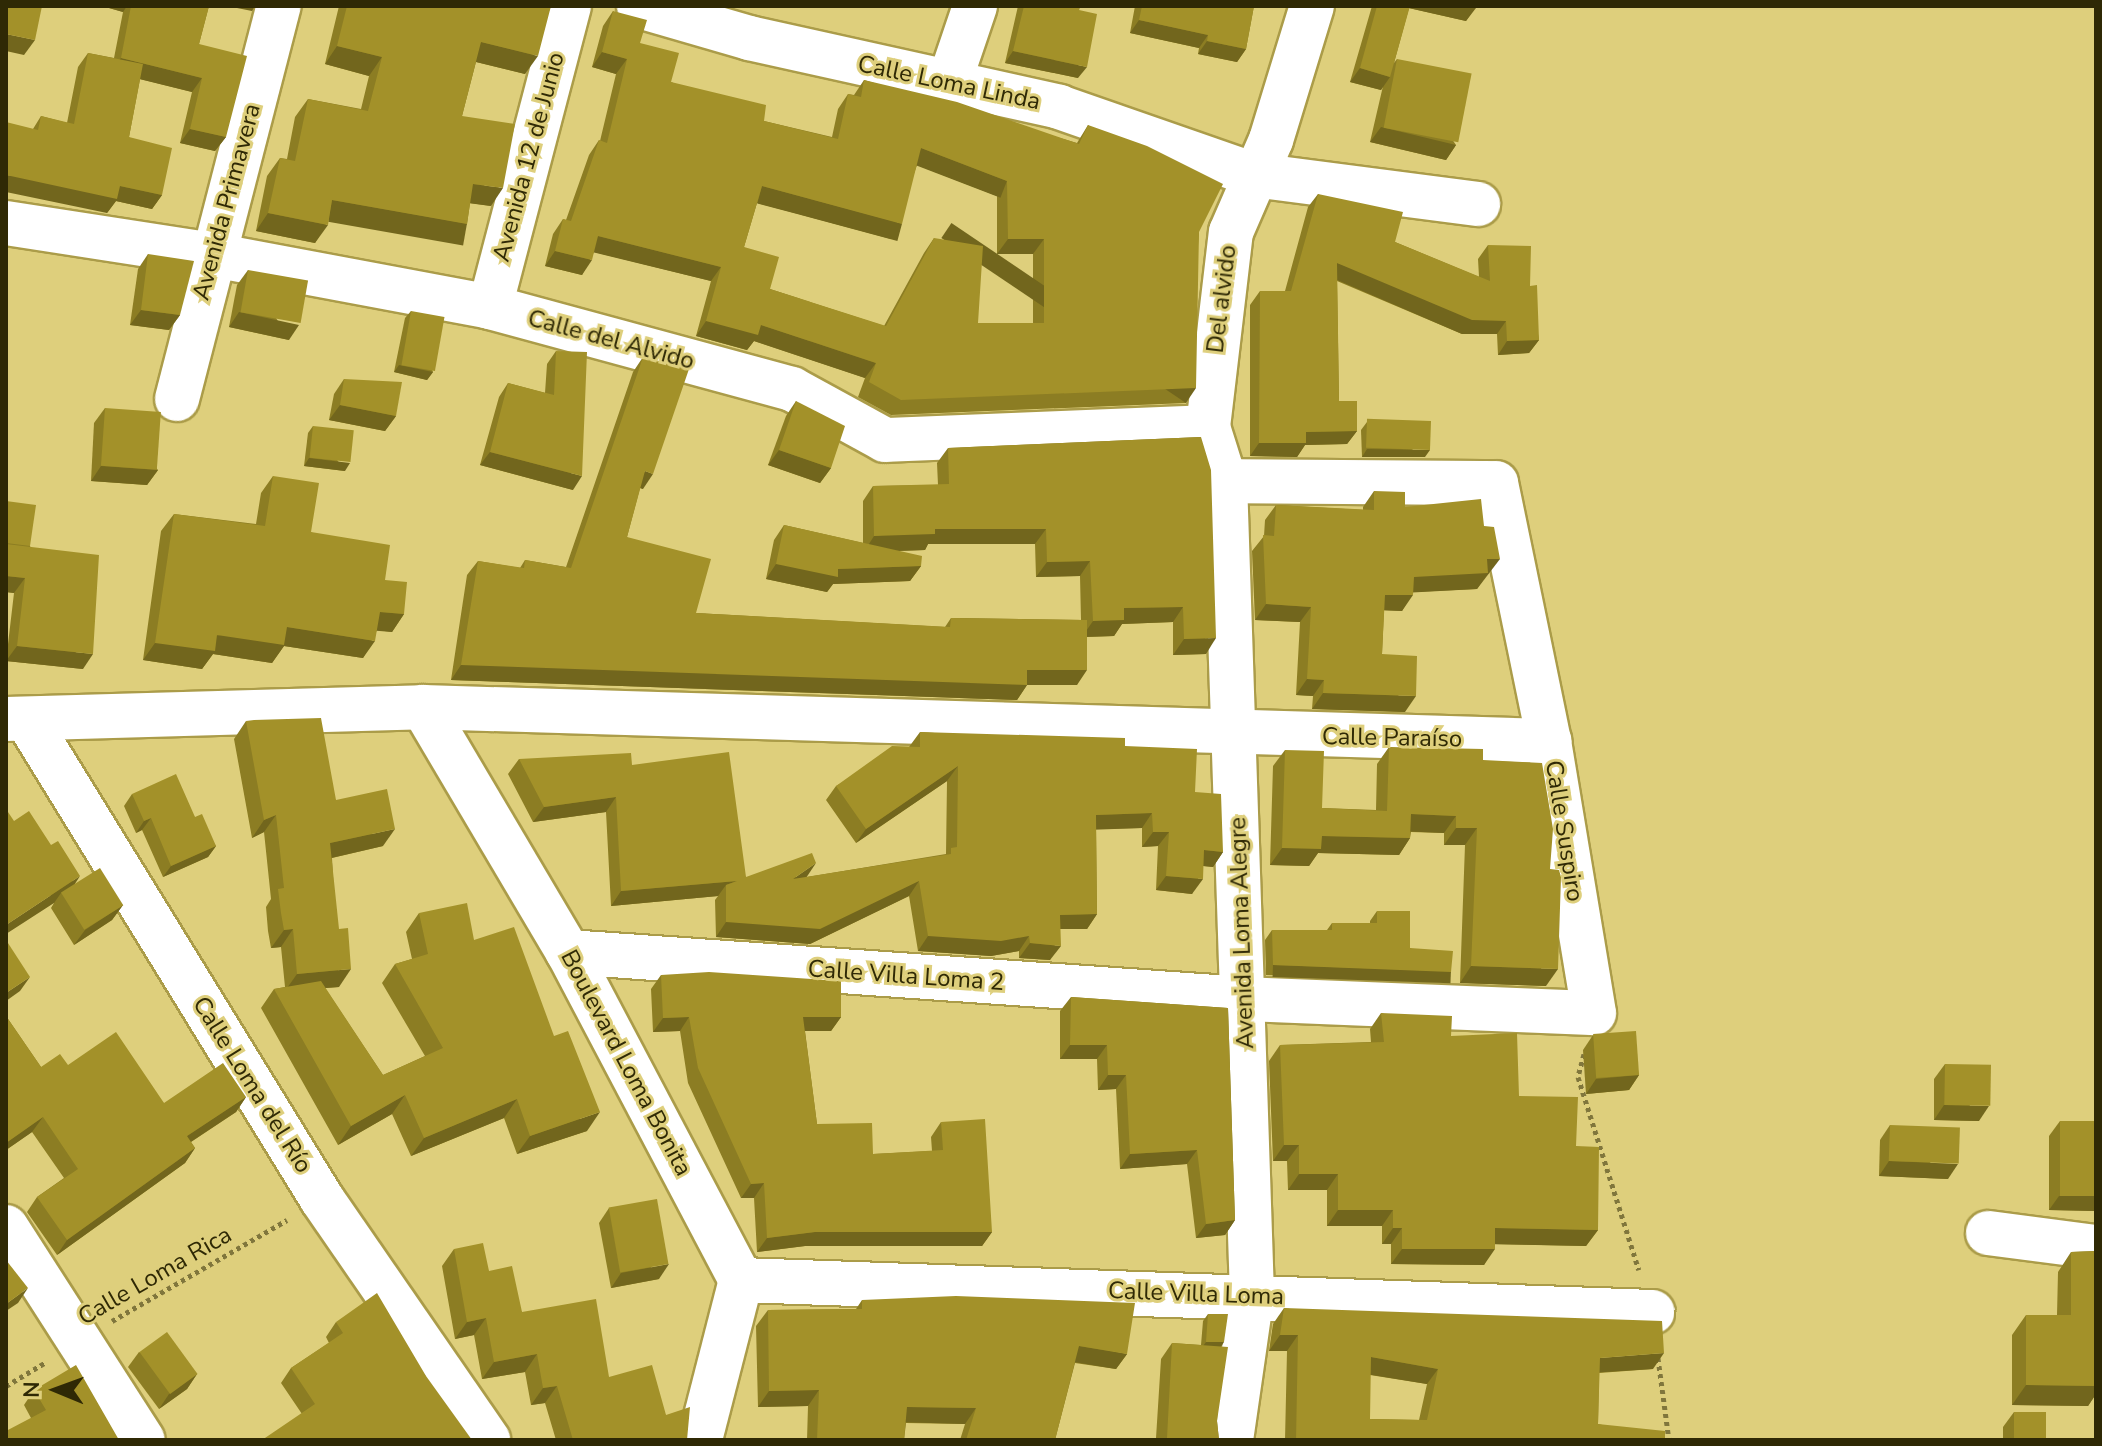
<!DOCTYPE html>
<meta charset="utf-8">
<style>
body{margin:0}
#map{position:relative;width:2102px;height:1446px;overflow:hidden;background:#decf7c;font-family:"Nunito Sans",sans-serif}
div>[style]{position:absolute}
.path>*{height:5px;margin-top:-2.5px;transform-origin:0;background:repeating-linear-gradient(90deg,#80763c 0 4px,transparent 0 8px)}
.roads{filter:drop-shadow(2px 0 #ab9c49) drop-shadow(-2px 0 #ab9c49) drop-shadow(0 2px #ab9c49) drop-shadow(0 -2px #ab9c49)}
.minor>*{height:44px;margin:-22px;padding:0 22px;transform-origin:22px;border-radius:22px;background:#fff}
.wall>*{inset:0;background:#8c7d23}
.shaded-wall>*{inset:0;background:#72661d;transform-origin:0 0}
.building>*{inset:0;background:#a39129;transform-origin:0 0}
span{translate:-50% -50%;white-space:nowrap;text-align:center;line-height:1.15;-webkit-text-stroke:6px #decf7c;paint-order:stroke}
.street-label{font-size:24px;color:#2f2905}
.frame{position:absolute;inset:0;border:8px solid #2f2905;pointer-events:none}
.north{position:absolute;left:16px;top:1350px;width:80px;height:80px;-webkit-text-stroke:6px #decf7c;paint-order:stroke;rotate:271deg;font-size:22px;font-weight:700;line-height:32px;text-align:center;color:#2f2905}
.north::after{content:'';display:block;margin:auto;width:28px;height:36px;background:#2f2905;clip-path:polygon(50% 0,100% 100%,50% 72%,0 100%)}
</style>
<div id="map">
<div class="path">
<div style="left:1584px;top:1054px;width:24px;rotate:105deg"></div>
<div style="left:1578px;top:1077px;width:202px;rotate:72.5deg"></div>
<div style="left:112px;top:1321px;width:202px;rotate:-30deg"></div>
<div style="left:1658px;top:1358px;width:83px;rotate:82.4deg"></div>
<div style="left:6px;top:1386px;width:47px;rotate:-31deg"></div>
</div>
<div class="roads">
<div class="minor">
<div style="left:639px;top:6px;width:115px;rotate:16.2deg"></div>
<div style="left:749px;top:38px;width:318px;rotate:12.5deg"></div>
<div style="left:1059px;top:107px;width:207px;rotate:19.2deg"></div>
<div style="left:1254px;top:175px;width:226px;rotate:7.4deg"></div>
<div style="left:949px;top:83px;width:81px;rotate:-71.3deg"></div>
<div style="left:6px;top:223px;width:209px;rotate:8.8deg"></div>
<div style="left:213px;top:255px;width:282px;rotate:10.6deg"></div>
<div style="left:490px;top:307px;width:313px;rotate:15.2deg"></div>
<div style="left:792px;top:389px;width:106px;rotate:28.7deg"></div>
<div style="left:885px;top:440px;width:323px;rotate:-2.3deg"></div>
<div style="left:490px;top:307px;width:311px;rotate:-75.3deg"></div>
<div style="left:177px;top:399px;width:406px;rotate:-75.5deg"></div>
<div style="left:423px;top:707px;width:285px;rotate:59.4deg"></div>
<div style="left:568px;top:952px;width:371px;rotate:62.2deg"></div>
<div style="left:741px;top:1280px;width:165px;rotate:104.4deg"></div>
<div style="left:6px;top:719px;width:417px;rotate:-1.6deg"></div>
<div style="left:423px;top:707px;width:1127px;rotate:1.73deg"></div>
<div style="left:28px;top:721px;width:561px;rotate:58.41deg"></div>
<div style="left:322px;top:1199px;width:293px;rotate:55.4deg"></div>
<div style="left:568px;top:952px;width:678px;rotate:3.98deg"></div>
<div style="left:1244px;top:999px;width:350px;rotate:2.3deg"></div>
<div style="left:1594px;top:1013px;width:276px;rotate:-99.4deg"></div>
<div style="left:1549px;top:741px;width:263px;rotate:-101.6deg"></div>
<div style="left:1496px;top:483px;width:271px;rotate:-179.6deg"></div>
<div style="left:6px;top:1227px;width:253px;rotate:57.3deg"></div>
<div style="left:1988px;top:1233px;width:109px;rotate:7.4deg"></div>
<div style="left:741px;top:1280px;width:912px;rotate:2.01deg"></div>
<div style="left:1231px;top:1440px;width:147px;rotate:-81.8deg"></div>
<div style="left:1252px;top:1295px;width:814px;rotate:-91.9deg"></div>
<div style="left:1225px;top:481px;width:57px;rotate:-107.5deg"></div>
<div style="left:1208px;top:427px;width:196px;rotate:-83.3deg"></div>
<div style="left:1231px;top:232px;width:100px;rotate:-66.5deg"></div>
<div style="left:1271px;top:140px;width:140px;rotate:-73deg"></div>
</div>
</div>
<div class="wall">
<div style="clip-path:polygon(102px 6px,209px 6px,199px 44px,226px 137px,215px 151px,180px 143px,192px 92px,140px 79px,129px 137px,162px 195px,152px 209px,116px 201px,107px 213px,33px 129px,41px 116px,67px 123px,78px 67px,88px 53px,114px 58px,123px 12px)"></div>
<div style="clip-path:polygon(339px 6px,551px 6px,525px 74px,476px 62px,462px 116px,491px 206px,470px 203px,467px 224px,454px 242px,329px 219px,315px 243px,256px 231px,267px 176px,280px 158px,287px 159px,295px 117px,308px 99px,361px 109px,369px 76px,325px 64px)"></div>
<div style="clip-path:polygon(1018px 6px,1080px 6px,1079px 10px,1078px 78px,1005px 63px)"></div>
<div style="clip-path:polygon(1135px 6px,1254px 6px,1246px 49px,1237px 62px,1198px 54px,1199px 48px,1130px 33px)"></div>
<div style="clip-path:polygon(1372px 6px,1476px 6px,1466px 21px,1409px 8px,1394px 63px,1397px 59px,1456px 145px,1446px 160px,1370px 142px,1383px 86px,1381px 90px,1350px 82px)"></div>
<div style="clip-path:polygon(evenodd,613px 11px,671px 82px,764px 121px,832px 137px,838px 109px,848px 94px,854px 95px,864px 80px,1077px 143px,1088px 125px,1199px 232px,1186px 403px,891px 415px,858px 397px,865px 378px,754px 341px,747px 350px,696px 336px,711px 281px,594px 252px,582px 275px,545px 266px,553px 234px,563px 219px,566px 220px,589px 155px,599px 140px,600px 141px,616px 74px,592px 67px,603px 26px,613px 11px,917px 165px,997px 196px,997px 254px,1033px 254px,1033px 323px,978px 323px,934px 238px,924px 253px,884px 326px,770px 289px,744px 247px,757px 203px,891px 239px,917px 165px)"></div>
<div style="clip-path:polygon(1318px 194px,1395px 242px,1479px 277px,1478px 259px,1488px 245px,1530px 286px,1539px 340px,1529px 353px,1498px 355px,1497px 334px,1462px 334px,1337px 281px,1339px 401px,1357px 431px,1347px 444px,1305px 445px,1297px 457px,1250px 456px,1250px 305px,1260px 291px,1285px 291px,1308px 207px)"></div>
<div style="clip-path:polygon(148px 254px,180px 315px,169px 330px,130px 325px,138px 269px)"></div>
<div style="clip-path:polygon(248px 270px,289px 340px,229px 327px,237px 285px)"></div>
<div style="clip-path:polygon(411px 311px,433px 372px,427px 380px,394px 372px,405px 318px)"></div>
<div style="clip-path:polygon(556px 351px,573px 490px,480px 465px,499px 397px,508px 383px,545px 393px,547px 364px)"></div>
<div style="clip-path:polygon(643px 357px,643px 489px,640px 488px,627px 537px,696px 613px,945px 627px,951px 618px,1081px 620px,1080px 576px,1036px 577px,1035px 544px,928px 544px,925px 550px,899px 551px,921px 566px,910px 581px,833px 584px,827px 592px,766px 579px,774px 540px,784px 525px,863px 543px,863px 501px,873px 486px,938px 485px,937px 463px,948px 448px,1201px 437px,1206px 654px,1173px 655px,1173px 622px,1122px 624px,1114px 636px,1087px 637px,1077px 685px,1027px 685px,1017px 700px,451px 680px,467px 575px,478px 561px,520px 568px,525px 560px,566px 567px,633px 372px)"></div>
<div style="clip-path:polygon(344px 379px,396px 416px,385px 431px,329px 420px,334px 394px)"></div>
<div style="clip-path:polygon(796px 401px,831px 468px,820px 483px,768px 465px,786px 416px)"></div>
<div style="clip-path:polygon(105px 408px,158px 470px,147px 485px,91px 481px,94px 423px)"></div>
<div style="clip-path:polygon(1367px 422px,1425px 457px,1362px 457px,1361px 430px)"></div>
<div style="clip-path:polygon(313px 426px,345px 471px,304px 466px,308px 433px)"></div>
<div style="clip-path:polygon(273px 476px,311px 532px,385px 580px,404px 614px,392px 632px,377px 630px,363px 658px,284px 646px,272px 663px,213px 654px,202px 669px,143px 660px,161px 531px,174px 514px,256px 524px,261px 493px)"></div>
<div style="clip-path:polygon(1374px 491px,1405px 507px,1489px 574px,1487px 574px,1477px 589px,1413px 592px,1402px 611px,1384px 610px,1382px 654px,1405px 712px,1312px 709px,1313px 696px,1296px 695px,1300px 622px,1255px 620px,1252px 551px,1264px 536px,1265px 520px,1276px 505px,1363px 510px,1363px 507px)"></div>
<div style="clip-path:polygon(6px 501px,30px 546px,83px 669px,6px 661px,14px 593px,6px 592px)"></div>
<div style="clip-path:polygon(246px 721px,336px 800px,383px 846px,332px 858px,339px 987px,325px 988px,383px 1075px,425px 1056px,382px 983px,395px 964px,412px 959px,406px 932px,419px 913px,474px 940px,587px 1131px,517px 1154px,504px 1118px,411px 1156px,392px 1114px,338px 1145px,261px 1008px,274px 989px,285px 987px,281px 947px,271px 948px,268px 931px,266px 907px,271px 899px,264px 832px,252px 838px,234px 739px)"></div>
<div style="clip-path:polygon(920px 732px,1125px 746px,1195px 792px,1223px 852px,1213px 867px,1203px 866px,1192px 894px,1156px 890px,1158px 846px,1142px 847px,1142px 828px,1096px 829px,1097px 914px,1087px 929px,1060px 929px,1050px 960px,1019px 958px,1019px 951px,991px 956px,918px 951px,909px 896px,810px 944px,716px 937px,715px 900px,718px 896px,611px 906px,606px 812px,533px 822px,508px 774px,519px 759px,632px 765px,746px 877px,807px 877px,946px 854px,947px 781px,856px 843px,826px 800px,836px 786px,909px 747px)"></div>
<div style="clip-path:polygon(1389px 747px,1483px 760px,1546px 986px,1460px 983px,1465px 845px,1444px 845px,1444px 833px,1411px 832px,1410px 838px,1399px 855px,1318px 853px,1309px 866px,1270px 865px,1273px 766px,1285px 750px,1322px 808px,1376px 810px,1377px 764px)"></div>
<div style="clip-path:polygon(132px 794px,195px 817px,216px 846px,208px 857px,163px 877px,142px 830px,136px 833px,124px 806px)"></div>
<div style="clip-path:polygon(14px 821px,75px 884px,123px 905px,112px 920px,74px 945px,51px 908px,54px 903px)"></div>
<div style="clip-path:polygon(1377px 911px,1410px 948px,1451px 972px,1444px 982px,1266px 975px,1265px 940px,1272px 930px,1327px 930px,1332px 923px,1370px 923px,1370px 921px)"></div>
<div style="clip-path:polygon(661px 975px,841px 1017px,831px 1031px,805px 1031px,817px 1124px,873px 1154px,932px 1151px,931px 1137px,941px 1122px,992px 1232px,982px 1246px,805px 1246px,757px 1252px,754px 1198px,741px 1198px,688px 1083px,680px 1031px,653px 1032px,651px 989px)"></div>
<div style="clip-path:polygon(1071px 997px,1228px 1008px,1235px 1220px,1225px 1235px,1196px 1238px,1187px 1164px,1120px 1169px,1116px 1089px,1098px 1090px,1097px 1059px,1060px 1059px,1060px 1011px)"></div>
<div style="clip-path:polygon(1381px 1013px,1451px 1036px,1576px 1146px,1598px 1230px,1586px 1246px,1495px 1244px,1484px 1265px,1391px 1264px,1391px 1244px,1382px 1244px,1382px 1226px,1327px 1226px,1327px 1190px,1288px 1190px,1287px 1161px,1273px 1161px,1269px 1061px,1280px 1045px,1371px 1042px,1370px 1029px)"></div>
<div style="clip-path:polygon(6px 1016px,41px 1067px,68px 1065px,164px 1103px,246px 1097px,236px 1112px,191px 1142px,195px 1148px,185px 1163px,57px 1255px,27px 1212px,37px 1197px,64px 1178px,32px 1132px,6px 1150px)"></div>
<div style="clip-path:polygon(1593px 1035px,1639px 1075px,1629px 1090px,1586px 1094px,1583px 1050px)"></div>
<div style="clip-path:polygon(1945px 1064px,1979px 1121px,1934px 1120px,1934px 1079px)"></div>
<div style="clip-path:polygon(2060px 1121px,2096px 1121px,2096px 1211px,2049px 1210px,2049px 1136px)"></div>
<div style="clip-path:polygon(1890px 1125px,1948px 1179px,1879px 1176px,1880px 1140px)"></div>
<div style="clip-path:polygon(609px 1208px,659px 1279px,611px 1288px,599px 1223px)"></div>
<div style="clip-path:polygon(454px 1249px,489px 1271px,522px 1312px,609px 1377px,666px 1415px,687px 1440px,556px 1440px,545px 1403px,531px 1405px,525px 1372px,482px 1379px,474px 1335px,455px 1339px,442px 1266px)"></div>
<div style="clip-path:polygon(2096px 1251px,2096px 1394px,2088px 1406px,2012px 1405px,2012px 1335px,2026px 1315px,2057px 1315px,2058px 1272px,2071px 1252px)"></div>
<div style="clip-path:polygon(862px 1300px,1127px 1354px,1116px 1369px,1075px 1363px,1055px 1440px,960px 1440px,965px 1424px,906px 1423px,904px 1440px,807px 1440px,808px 1406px,758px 1407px,756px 1326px,768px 1310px,856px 1309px)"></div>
<div style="clip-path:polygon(evenodd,1284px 1308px,1653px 1369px,1599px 1373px,1598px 1424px,1665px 1440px,1285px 1440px,1287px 1351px,1269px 1351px,1273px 1324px,1284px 1308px,1370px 1375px,1427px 1384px,1419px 1420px,1370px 1419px,1370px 1375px)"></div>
<div style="clip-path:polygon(1208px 1314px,1221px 1347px,1217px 1421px,1219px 1440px,1148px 1440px,1150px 1438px,1156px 1438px,1161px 1359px,1172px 1343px,1201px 1345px,1203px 1321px)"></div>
<div style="clip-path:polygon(336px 1322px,426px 1376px,302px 1414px,281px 1383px,291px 1368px,329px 1343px,326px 1337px)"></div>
<div style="clip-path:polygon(139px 1352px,197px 1374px,187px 1389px,159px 1409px,128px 1367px)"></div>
<div style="clip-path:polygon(34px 1390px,119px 1440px,31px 1418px,24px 1405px)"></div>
<div style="clip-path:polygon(2014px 1412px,2045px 1440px,2003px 1440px,2003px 1427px)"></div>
</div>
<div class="shaded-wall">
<div style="clip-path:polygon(102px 6px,127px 6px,123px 12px)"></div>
<div style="clip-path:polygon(227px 6px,255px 6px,252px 11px)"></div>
<div style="clip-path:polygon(1405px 6px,1468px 6px,1476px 8px,1466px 21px,1404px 7px)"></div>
<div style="clip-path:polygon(1139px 20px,1208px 35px,1199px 48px,1130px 33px)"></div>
<div style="clip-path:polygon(6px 34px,35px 40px,24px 55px,6px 51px)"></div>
<div style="clip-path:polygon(1207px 41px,1246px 49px,1237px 62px,1198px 54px)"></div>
<div style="clip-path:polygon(481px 42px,538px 56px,525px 74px,468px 60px)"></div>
<div style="clip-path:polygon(337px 46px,382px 57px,369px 76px,325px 64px)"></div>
<div style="clip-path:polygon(1013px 51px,1087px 67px,1078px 78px,1005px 63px)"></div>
<div style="clip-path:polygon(602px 52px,627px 59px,616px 74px,592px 67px)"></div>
<div style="clip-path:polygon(121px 58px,202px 78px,192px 92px,111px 72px)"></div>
<div style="clip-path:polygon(1360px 68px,1390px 77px,1381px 90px,1350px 82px)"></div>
<div style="clip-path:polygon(1381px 127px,1456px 145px,1446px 160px,1370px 142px)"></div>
<div style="clip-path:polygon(190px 129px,226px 137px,215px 151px,180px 143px)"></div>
<div style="left:921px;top:148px;width:92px;height:18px;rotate:21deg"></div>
<div style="clip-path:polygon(6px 175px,120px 186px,162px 195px,152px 209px,116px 201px,107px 213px,6px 192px)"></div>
<div style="clip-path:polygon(473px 184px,503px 188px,491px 206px,460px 202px)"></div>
<div style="left:762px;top:186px;width:145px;height:18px;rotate:15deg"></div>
<div style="left:332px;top:200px;width:137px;height:22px;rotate:10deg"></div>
<div style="clip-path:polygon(268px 213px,328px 225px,315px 243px,256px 231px)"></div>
<div style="clip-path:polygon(598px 236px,721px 267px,711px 281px,588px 251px)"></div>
<div style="clip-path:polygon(1008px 239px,1044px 239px,1033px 254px,997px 254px)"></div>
<div style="clip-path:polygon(555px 251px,592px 260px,582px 275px,545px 266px)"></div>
<div style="clip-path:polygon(1337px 263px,1506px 321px,1497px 334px,1462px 334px,1328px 276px)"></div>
<div style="clip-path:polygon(141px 310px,180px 315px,169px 330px,130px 325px)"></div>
<div style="clip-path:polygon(239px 312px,299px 325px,289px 340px,229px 327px)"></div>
<div style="clip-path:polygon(706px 321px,761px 325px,876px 363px,865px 378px,754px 341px,747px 350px,696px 336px)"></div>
<div style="clip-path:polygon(1539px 340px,1529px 353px,1498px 355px,1507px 341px)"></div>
<div style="clip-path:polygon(399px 365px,433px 372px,427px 380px,394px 372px)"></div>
<div style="left:1196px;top:388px;width:18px;height:295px;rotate:124deg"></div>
<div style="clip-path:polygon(340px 405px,396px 416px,385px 431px,329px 420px)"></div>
<div style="clip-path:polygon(1357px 431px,1347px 444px,1305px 445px,1297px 457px,1250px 456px,1259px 443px,1306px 432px)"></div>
<div style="clip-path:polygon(1367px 449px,1430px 450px,1425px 457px,1362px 457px)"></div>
<div style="clip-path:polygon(779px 450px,831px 468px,820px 483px,768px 465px)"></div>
<div style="clip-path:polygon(490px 452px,582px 476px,573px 490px,480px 465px)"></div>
<div style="clip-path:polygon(309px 458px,350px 463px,345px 471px,304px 466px)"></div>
<div style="clip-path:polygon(101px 466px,158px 470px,147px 485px,91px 481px)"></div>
<div style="clip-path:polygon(645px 471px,653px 474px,643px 489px,635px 486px)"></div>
<div style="clip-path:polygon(935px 529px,1046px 529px,1035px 544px,928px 544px,925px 550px,864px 552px,874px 536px)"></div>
<div style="clip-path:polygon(1487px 559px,1500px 559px,1477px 589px,1403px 593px,1414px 577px)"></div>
<div style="clip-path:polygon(1090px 561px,1080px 576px,1036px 577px,1047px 562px)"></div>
<div style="clip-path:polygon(776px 564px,838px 569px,921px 566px,910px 581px,833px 584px,827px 592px,766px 579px)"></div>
<div style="clip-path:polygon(6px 576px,25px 578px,14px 593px,6px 592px)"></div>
<div style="clip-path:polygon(1385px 595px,1413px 595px,1402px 611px,1374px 610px)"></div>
<div style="clip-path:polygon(1266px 604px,1311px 607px,1300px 622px,1255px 620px)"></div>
<div style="clip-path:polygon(1183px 607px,1173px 622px,1122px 624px,1114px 636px,1082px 637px,1093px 621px,1124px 608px)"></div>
<div style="clip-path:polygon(380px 612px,404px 614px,392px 632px,367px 630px)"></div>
<div style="clip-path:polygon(287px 627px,375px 641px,363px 658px,284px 646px,272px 663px,213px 654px,202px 669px,143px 660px,155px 643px)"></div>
<div style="clip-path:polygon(1216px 638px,1206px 654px,1173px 655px,1184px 639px)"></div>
<div style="clip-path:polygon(17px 646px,93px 654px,83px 669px,6px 661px)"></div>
<div style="clip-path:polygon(461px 665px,1027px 670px,1087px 670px,1077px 685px,1027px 685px,1017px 700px,451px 680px)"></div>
<div style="clip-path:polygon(1307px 679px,1324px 680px,1313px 696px,1296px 695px)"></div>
<div style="clip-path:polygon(1323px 693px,1416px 696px,1405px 712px,1312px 709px)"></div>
<div style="clip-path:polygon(958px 766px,947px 781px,856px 843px,866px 829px)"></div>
<div style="clip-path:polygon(616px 797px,606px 812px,533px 822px,544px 807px)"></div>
<div style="clip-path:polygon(1152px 813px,1142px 828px,1086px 830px,1096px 815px)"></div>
<div style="clip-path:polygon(1411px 814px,1456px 816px,1444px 833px,1399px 831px)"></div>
<div style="clip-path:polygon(276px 815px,264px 832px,252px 838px,264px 820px)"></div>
<div style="clip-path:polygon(151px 818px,142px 830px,136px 833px,144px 821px)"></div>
<div style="clip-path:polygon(1456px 828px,1477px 828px,1465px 845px,1444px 845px)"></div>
<div style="clip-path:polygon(395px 829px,383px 846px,318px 861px,330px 843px)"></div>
<div style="clip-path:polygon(1153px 832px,1169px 832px,1158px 846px,1142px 847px)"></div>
<div style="clip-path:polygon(1322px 836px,1410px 838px,1399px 855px,1318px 853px,1309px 866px,1270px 865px,1282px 848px)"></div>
<div style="clip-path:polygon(216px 846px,208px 857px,163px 877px,171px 866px)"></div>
<div style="clip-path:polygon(1204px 850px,1223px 852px,1213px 867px,1194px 865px)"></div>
<div style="clip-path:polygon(816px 863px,806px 878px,793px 879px)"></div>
<div style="clip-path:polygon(80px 876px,69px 893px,61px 893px,54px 903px,6px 934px,6px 925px)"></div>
<div style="clip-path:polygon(1166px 876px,1203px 879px,1192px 894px,1156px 890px)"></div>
<div style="clip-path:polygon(737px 881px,726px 885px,718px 896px,611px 906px,621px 891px)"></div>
<div style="clip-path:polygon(919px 881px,909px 896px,810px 944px,716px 937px,726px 922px)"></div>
<div style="clip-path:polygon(123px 905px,112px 920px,74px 945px,85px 930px)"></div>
<div style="clip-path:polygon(1097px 914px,1087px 929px,1050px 929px,1060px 915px)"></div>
<div style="clip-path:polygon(293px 929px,281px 947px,271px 948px,284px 930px)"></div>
<div style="clip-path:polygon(928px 936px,1029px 936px,1019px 951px,991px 956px,918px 951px)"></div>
<div style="clip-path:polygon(1030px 943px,1061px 946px,1050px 960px,1019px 958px)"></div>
<div style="left:1273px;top:965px;width:178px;height:12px;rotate:2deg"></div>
<div style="clip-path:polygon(1471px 966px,1558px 969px,1546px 986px,1460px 983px)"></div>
<div style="clip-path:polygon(351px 969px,339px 987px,285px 991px,297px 974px)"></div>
<div style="clip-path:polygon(30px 977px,20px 991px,6px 1001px,6px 993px)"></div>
<div style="clip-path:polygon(689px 1017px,680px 1031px,653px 1032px,663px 1018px)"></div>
<div style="clip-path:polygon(803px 1017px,841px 1017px,831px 1031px,793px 1031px)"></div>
<div style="clip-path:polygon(1070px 1045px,1107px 1045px,1097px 1059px,1060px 1059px)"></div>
<div style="clip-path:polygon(1108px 1075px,1126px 1075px,1116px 1089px,1098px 1090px)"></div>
<div style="clip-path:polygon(1639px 1075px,1629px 1090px,1586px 1094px,1596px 1079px)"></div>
<div style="clip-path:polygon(405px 1095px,392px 1114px,338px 1145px,351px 1126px)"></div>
<div style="clip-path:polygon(246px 1097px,236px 1112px,177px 1151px,187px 1136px)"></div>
<div style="clip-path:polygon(517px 1099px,504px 1118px,411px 1156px,424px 1138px)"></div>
<div style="clip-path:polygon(1944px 1105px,1989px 1106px,1979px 1121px,1934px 1120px)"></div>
<div style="clip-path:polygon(600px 1112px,587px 1131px,517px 1154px,530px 1136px)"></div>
<div style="clip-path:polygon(43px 1117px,32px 1132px,6px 1150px,6px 1143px)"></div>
<div style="clip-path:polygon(1284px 1145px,1299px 1145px,1287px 1161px,1273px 1161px)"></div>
<div style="clip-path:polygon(195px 1148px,185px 1163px,57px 1255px,67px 1240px)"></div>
<div style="clip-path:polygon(1197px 1150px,1187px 1164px,1120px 1169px,1130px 1154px)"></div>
<div style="clip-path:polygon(1889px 1161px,1958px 1164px,1948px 1179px,1879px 1176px)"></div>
<div style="clip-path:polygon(1299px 1174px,1338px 1174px,1327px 1190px,1288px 1190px)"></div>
<div style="clip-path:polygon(764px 1183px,754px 1198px,741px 1198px,751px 1184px)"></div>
<div style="clip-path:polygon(2059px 1196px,2096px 1196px,2096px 1211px,2049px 1210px)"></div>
<div style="clip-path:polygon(1338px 1210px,1393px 1210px,1382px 1226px,1327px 1226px)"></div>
<div style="clip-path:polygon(1235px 1220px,1225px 1235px,1196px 1238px,1206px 1224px)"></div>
<div style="clip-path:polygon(1393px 1228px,1402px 1228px,1391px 1244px,1382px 1244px)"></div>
<div style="clip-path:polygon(1495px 1228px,1598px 1230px,1586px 1246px,1484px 1244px)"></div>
<div style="clip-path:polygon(815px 1232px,992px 1232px,982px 1246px,805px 1246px,757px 1252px,767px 1238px)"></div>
<div style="clip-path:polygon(1402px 1249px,1495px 1249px,1484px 1265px,1391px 1264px)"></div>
<div style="clip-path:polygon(669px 1264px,659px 1279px,611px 1288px,621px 1273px)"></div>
<div style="clip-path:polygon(28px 1288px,18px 1303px,6px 1311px,6px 1304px)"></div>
<div style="clip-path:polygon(486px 1318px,474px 1335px,455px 1339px,467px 1322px)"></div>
<div style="clip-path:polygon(1280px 1335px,1298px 1335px,1287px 1351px,1269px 1351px)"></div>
<div style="clip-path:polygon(1206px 1342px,1224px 1342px,1219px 1350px,1201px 1349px)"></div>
<div style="clip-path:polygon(1079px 1346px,1127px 1354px,1116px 1369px,1068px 1361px)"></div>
<div style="clip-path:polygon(1664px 1353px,1653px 1369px,1589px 1373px,1600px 1358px)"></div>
<div style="clip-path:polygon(537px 1354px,525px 1372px,482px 1379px,494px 1362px)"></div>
<div style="clip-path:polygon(1371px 1357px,1438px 1369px,1427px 1384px,1360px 1373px)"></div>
<div style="clip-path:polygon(197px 1374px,187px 1389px,159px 1409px,169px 1394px)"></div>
<div style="clip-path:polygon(2026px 1385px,2096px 1386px,2096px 1394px,2088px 1406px,2012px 1405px)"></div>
<div style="clip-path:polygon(557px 1386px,545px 1403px,531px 1405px,543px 1388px)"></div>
<div style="clip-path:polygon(819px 1390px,808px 1406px,758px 1407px,769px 1391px)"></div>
<div style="clip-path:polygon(907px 1407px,976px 1408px,965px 1424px,896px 1422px)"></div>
</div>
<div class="building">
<div style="clip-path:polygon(6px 6px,42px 6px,35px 40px,6px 34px)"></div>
<div style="clip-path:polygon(131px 6px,209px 6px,199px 44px,247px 56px,226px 137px,190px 129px,202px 78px,121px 58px)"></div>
<div style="clip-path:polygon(347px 6px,551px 6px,538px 56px,481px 42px,462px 116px,515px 124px,503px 188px,473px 184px,467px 224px,332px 200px,328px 225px,268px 213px,280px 158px,295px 161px,308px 99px,368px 111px,382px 57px,337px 46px)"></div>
<div style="clip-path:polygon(1024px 6px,1080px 6px,1079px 10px,1097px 14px,1087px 67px,1013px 51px)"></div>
<div style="clip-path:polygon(1142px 6px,1254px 6px,1246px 49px,1207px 41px,1208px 35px,1139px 20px)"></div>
<div style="clip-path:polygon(1377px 6px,1410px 6px,1390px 77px,1360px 68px)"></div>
<div style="clip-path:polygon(evenodd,613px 11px,647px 20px,640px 43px,679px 53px,671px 82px,766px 105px,764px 121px,838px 139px,848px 94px,861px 97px,864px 80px,957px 102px,1079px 144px,1088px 125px,1147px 146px,1223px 184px,1199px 232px,1196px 388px,901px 400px,869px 382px,876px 363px,761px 325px,758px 335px,706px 321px,721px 267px,598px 236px,592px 260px,555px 251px,563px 219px,571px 221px,599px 140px,607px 143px,627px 59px,602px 52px,613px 11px,921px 148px,1007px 181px,1008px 239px,1044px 239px,1044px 323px,978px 323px,983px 246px,934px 238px,886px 326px,770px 289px,779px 257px,744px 247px,762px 186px,902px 224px,921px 148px)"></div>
<div style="clip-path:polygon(88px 53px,143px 64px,129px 137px,172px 148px,162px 195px,120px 186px,117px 199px,6px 175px,6px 122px,38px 130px,41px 116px,74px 124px)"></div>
<div style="left:1397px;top:59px;width:76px;height:70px;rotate:11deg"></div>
<div style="clip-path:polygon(1318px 194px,1403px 212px,1395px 242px,1490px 281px,1488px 245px,1531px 246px,1530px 286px,1537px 285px,1539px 340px,1507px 341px,1506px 321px,1472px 320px,1337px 263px,1339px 401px,1357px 401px,1357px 431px,1306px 432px,1306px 443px,1259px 443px,1260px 291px,1291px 291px)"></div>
<div style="clip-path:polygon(148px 254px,194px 261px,180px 315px,141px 310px)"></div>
<div style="left:248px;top:270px;width:61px;height:43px;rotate:10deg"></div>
<div style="left:411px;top:311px;width:34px;height:55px;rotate:10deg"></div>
<div style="clip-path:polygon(556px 351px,587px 352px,582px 476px,490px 452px,508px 383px,554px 395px)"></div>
<div style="clip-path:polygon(643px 357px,689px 369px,653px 474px,645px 471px,627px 537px,711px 559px,696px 613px,950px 627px,951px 618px,1087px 620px,1087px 670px,1027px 670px,1027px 685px,461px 665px,478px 561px,524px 568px,525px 560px,571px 568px)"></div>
<div style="clip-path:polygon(344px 379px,402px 382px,396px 416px,340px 405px)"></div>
<div style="clip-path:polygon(796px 401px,845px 426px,831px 468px,779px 450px)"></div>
<div style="left:105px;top:408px;width:56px;height:58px;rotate:4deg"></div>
<div style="left:1431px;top:421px;width:29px;height:64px;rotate:92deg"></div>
<div style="left:313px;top:426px;width:41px;height:32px;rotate:6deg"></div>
<div style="clip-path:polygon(1201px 437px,1211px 470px,1216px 638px,1184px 639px,1183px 607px,1124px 608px,1124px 620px,1093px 621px,1090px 561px,1047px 562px,1046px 529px,935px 529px,935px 534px,874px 536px,873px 486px,949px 484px,948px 448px)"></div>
<div style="clip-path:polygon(273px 476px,319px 483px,311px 532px,390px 545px,385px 580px,407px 582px,404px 614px,380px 612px,375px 641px,287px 627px,284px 645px,217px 635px,215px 651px,155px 643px,174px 514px,265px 526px)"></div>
<div style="clip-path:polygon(1374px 491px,1405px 492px,1405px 507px,1481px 499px,1484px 526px,1494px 527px,1500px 559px,1487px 559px,1488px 573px,1414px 577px,1413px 595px,1385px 595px,1382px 654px,1417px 656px,1416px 696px,1323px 693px,1324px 680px,1307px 679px,1311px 607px,1266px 604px,1263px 535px,1274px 536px,1276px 505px,1374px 510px)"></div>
<div style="clip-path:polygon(6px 501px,36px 505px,30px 546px,6px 543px)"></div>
<div style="clip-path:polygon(784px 525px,922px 556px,921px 566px,838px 569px,838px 577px,776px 564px)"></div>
<div style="clip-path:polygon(6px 544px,99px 555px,93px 654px,17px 646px,25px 578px,6px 576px)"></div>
<div style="clip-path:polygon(321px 718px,336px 800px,387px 789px,395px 829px,330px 843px,339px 929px,348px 928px,351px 969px,297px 974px,293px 929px,284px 930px,281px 913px,278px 889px,284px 888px,276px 815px,264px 820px,246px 721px,254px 720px)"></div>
<div style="clip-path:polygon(920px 732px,1125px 738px,1125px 746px,1197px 749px,1195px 792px,1221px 794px,1223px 852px,1204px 850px,1203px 879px,1166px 876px,1169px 832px,1153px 832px,1152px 813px,1096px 815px,1097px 914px,1060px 915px,1061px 946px,1030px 943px,1029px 936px,1001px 941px,928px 936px,919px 881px,820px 929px,726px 922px,726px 885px,737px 881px,621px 891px,616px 797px,544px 807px,519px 759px,631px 753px,632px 765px,729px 752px,746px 877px,812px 853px,816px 863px,793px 879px,951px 854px,951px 848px,957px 847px,958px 766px,866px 829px,836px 786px,892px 746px,920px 747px)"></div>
<div style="clip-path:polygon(1389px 747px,1483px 749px,1483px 760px,1542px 763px,1553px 829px,1550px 869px,1559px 870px,1561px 877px,1558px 969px,1471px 966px,1477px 828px,1456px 828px,1456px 816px,1411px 814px,1410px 838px,1322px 836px,1321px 849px,1282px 848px,1285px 750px,1324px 751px,1322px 808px,1387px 811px)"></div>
<div style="clip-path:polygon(176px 774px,195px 817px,202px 814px,216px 846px,171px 866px,151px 818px,144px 821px,132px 794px)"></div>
<div style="clip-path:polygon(6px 809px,14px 821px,29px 811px,51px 845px,58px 841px,80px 876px,6px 925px)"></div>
<div style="left:100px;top:868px;width:44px;height:46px;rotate:58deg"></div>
<div style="clip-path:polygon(467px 903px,474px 940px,514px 927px,554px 1036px,568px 1031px,600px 1112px,530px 1136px,517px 1099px,424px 1138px,405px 1095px,351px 1126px,274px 989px,321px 981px,383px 1075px,443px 1048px,395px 964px,428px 954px,419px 913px)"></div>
<div style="clip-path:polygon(1377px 911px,1410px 911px,1410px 948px,1453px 951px,1451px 972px,1273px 965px,1272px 930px,1332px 930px,1332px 923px,1377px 923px)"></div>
<div style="clip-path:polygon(6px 940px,30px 977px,6px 993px)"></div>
<div style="clip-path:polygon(709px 972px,841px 981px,841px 1017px,803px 1017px,817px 1124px,872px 1123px,873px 1154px,943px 1150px,941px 1122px,985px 1119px,992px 1232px,815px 1232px,767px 1238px,764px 1183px,751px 1184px,698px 1068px,689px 1017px,663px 1018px,661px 975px)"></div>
<div style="clip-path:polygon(1071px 997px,1228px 1008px,1235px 1220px,1206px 1224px,1197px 1150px,1130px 1154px,1126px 1075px,1108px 1075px,1107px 1045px,1070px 1045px)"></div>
<div style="clip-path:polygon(1381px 1013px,1452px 1016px,1451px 1036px,1517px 1033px,1519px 1096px,1578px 1097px,1576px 1146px,1599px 1147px,1598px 1230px,1495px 1228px,1495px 1249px,1402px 1249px,1402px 1228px,1393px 1228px,1393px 1210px,1338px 1210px,1338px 1174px,1299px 1174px,1299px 1145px,1284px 1145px,1280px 1045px,1384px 1042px)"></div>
<div style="clip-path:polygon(6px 1016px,41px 1067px,60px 1054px,68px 1065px,116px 1032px,164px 1103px,223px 1063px,246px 1097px,187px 1136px,195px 1148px,67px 1240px,37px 1197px,78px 1169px,43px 1117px,6px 1143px)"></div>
<div style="left:1636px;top:1031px;width:44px;height:43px;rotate:86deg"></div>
<div style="left:1945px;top:1064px;width:46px;height:41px;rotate:1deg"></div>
<div style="left:2060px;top:1121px;width:36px;height:75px"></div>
<div style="left:1890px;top:1125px;width:70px;height:36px;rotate:2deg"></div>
<div style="left:657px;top:1199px;width:66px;height:49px;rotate:80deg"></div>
<div style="clip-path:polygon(483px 1243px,489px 1271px,512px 1266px,522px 1312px,596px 1299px,609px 1377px,652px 1365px,666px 1415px,690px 1407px,687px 1440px,573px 1440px,557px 1386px,543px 1388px,537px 1354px,494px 1362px,486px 1318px,467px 1322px,454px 1249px)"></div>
<div style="clip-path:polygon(2096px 1251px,2096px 1386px,2026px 1385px,2026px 1315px,2071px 1315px,2071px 1252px)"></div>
<div style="clip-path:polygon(6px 1260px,28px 1288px,6px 1304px)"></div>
<div style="clip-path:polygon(377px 1293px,426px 1376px,472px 1440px,262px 1440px,315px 1404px,291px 1368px,343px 1333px,336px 1322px)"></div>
<div style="clip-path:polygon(956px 1296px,1135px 1303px,1127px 1354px,1079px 1346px,1055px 1440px,966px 1440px,976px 1408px,907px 1407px,904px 1440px,817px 1440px,819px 1390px,769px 1391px,768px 1310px,862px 1309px,862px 1300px)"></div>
<div style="clip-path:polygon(evenodd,1284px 1308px,1662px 1321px,1664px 1353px,1600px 1358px,1598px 1424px,1665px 1431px,1665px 1440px,1296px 1440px,1298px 1335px,1280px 1335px,1284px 1308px,1371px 1357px,1438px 1369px,1427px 1420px,1370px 1419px,1371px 1357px)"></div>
<div style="clip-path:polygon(1208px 1314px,1228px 1314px,1224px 1342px,1206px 1342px)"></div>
<div style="left:167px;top:1332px;width:52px;height:34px;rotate:54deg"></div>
<div style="clip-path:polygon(1172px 1343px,1228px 1347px,1217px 1421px,1219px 1440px,1150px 1440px,1150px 1438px,1167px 1438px)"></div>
<div style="clip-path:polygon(76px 1365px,119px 1440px,6px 1440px,6px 1431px,46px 1410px,34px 1390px)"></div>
<div style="left:2014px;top:1412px;width:32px;height:28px"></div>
</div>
<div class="street-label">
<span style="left:949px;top:83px;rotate:12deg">Calle Loma Linda</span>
<span style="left:529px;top:157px;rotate:-75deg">Avenida 12 de Junio</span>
<span style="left:227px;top:202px;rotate:-75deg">Avenida Primavera</span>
<span style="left:1222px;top:299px;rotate:-83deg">Del alvido</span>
<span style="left:611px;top:340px;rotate:15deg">Calle del Alvido</span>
<span style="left:1392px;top:738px;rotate:1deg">Calle Paraíso</span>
<span style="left:1564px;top:831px;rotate:81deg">Calle Suspiro</span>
<span style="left:1242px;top:933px;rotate:-92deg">Avenida Loma Alegre</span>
<span style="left:906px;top:976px;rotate:4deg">Calle Villa Loma 2</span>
<span style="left:626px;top:1063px;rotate:62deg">Boulevard Loma Bonita</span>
<span style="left:252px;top:1085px;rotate:58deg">Calle Loma del Río</span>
<span style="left:155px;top:1276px;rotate:-30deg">Calle Loma Rica</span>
<span style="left:1196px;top:1294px;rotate:2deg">Calle Villa Loma</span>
</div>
<div class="frame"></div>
<div class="north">N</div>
</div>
